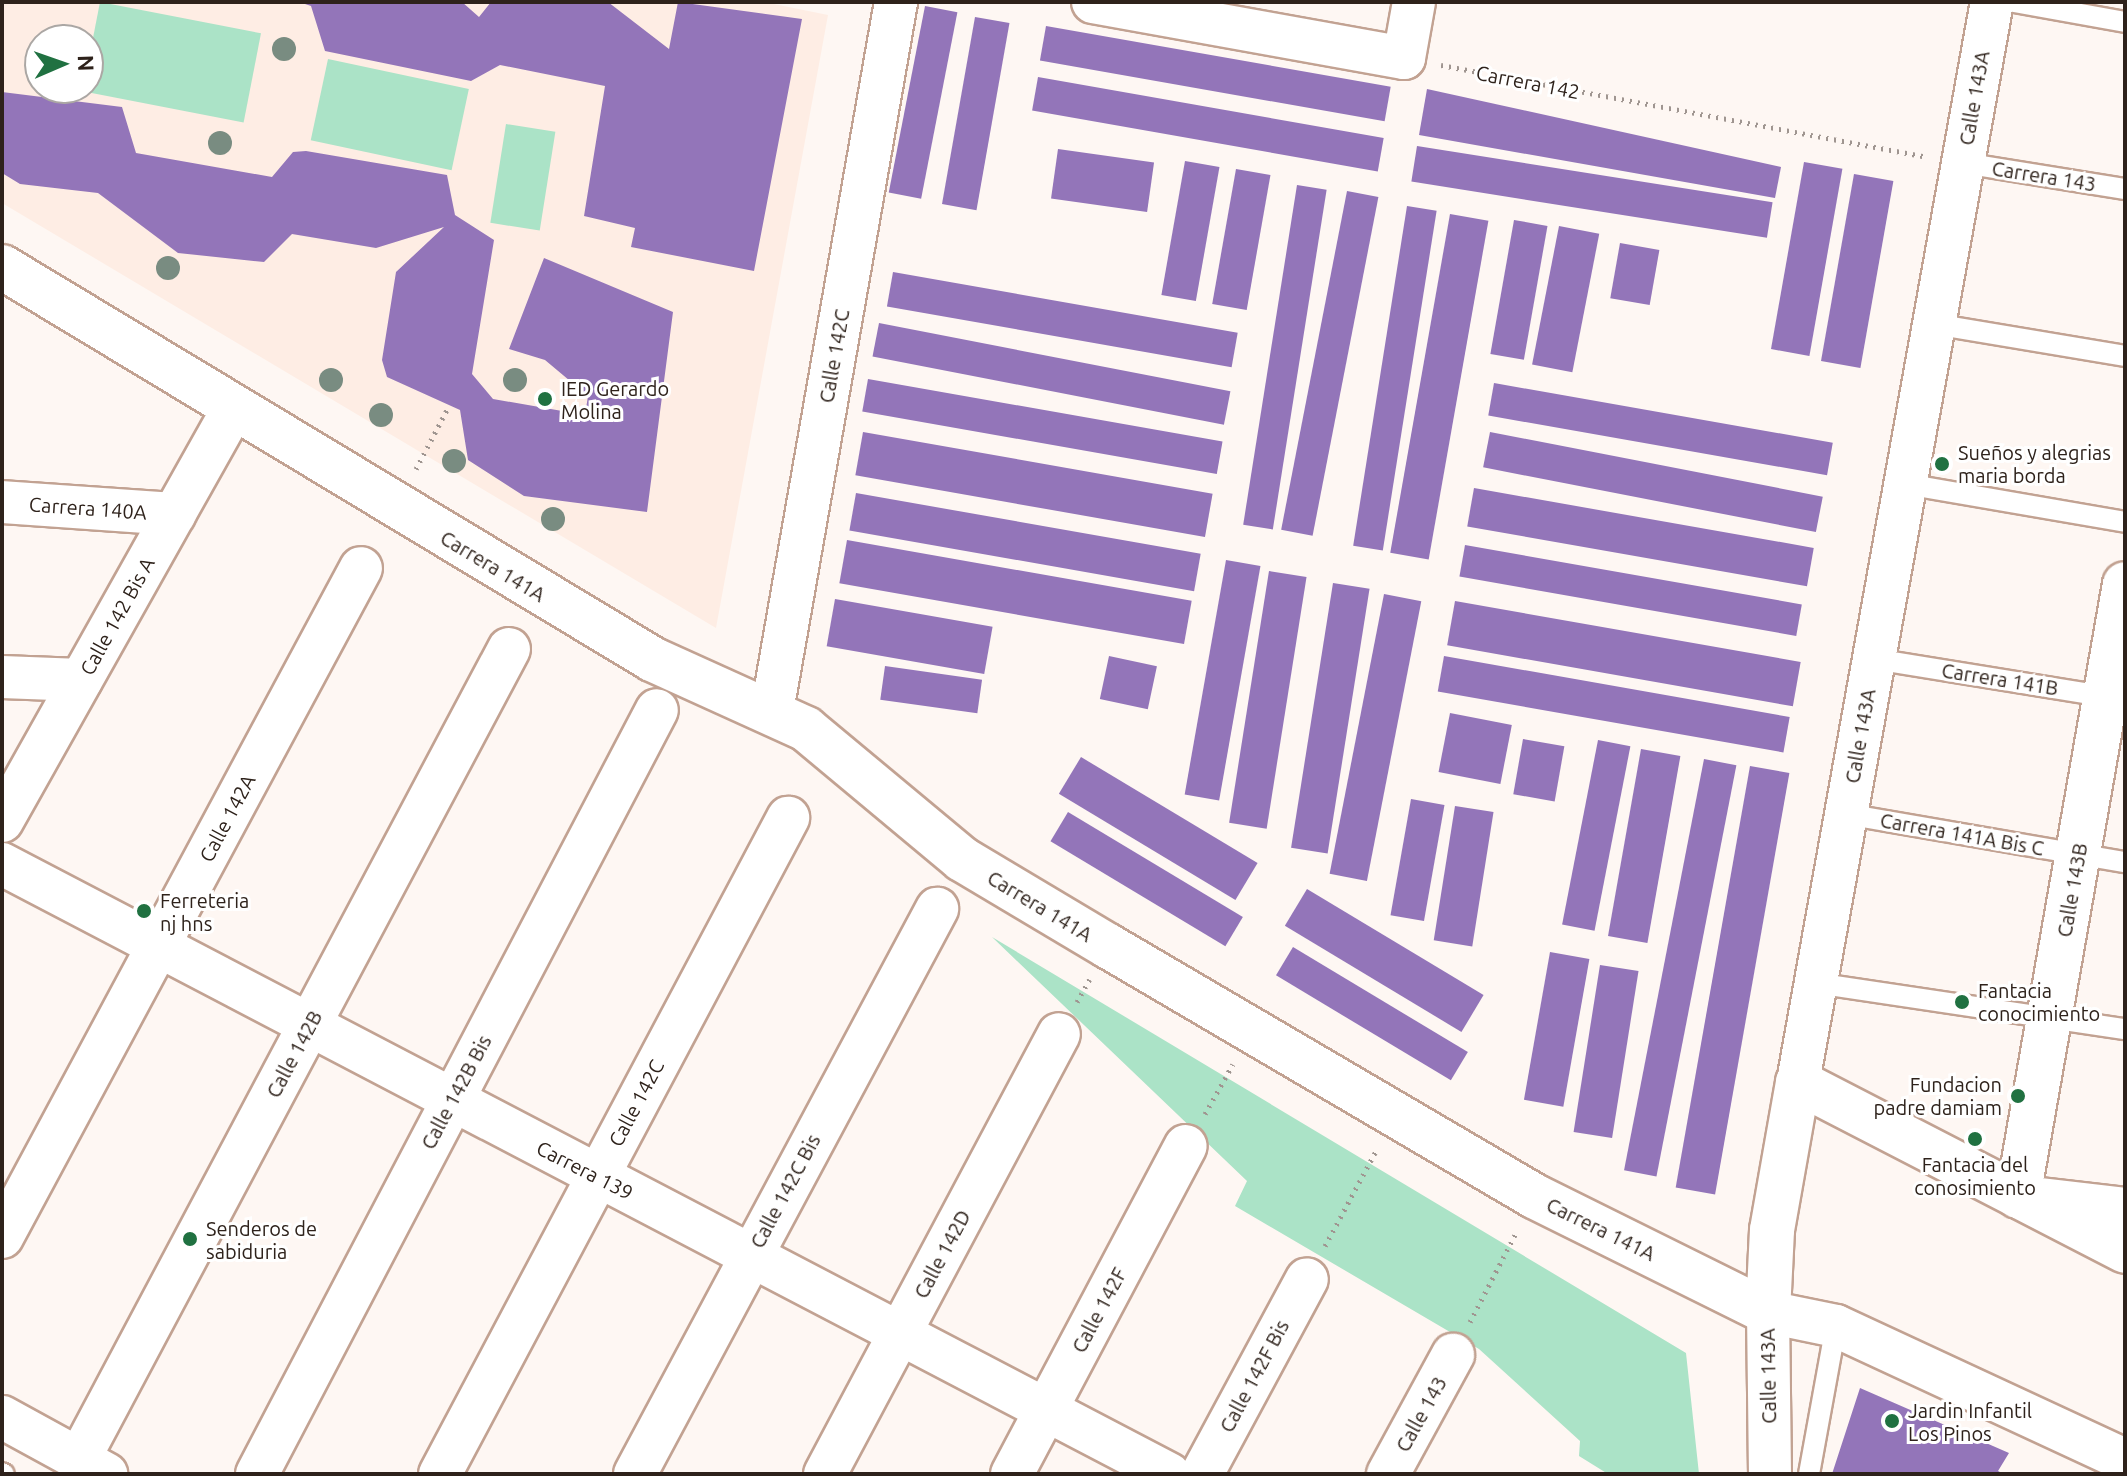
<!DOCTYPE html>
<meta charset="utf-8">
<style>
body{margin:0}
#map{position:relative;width:2127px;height:1476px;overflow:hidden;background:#fef7f3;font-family:Ubuntu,sans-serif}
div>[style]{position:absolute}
.built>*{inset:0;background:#feede4}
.green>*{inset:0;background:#abe3c7;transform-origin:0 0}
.building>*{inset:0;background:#9375b9;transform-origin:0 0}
.path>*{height:5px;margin-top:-2.5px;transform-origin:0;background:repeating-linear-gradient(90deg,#9f9590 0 2px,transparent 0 8px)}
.roads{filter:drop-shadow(2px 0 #c2a292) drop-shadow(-2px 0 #c2a292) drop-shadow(0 2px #c2a292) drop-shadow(0 -2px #c2a292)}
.service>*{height:20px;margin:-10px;padding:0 10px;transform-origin:10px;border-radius:10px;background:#fff}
.minor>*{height:42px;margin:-21px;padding:0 21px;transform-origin:21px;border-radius:21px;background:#fff}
.tertiary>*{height:44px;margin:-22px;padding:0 22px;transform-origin:22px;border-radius:22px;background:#fff}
.trees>*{width:24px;height:24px;margin:-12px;border-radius:50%;background:#798c81}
.dots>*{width:22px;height:22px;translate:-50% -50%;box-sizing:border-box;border:4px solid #fff;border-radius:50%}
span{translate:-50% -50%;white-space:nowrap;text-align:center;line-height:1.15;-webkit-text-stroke:6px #fff;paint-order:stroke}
.street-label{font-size:20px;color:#2e221b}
.poi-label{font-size:20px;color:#2e221b}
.left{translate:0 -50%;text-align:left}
.right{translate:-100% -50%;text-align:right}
.frame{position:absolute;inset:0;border:4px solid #2e221b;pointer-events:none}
.north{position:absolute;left:24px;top:24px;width:80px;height:80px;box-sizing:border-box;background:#fff;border:2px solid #aba7a4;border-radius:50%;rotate:88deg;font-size:22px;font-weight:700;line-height:32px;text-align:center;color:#2e221b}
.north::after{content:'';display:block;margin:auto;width:28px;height:36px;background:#207141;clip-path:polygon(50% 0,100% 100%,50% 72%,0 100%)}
</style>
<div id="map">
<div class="built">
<div style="clip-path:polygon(evenodd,2px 2px,764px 2px,828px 15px,716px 628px,2px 203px,2px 2px,40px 40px,88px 40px,88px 88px,40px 88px,40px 40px)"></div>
</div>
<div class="green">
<div style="left:100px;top:2px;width:164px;height:91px;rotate:11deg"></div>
<div style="left:328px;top:59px;width:144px;height:83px;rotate:12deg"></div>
<div style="left:506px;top:124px;width:50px;height:100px;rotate:9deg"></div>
<div style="clip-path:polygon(992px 937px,1686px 1353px,1699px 1474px,1608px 1474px,1579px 1456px,1580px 1441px,1479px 1349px,1235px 1206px,1247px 1181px)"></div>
</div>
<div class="building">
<div style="clip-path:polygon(299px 2px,462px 2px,479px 17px,491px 2px,608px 2px,669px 49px,678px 2px,802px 19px,754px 271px,631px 247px,635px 228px,584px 216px,605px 86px,500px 65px,471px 81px,325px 51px,311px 6px)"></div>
<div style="left:925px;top:6px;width:33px;height:190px;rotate:11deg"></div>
<div style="left:975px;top:17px;width:35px;height:190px;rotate:10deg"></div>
<div style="left:1046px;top:26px;width:350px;height:35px;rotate:10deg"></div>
<div style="left:1038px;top:77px;width:351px;height:34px;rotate:10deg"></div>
<div style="clip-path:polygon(1427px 89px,1781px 167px,1775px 198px,1419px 135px)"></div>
<div style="clip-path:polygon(2px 92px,122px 107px,136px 153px,272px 177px,293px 152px,306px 151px,447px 175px,455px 215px,494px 240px,472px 374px,493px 399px,585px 415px,588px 396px,545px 360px,509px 349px,544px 258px,673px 312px,647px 512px,524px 496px,468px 460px,460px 410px,387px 377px,382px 360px,396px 272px,444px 227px,376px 248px,292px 234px,264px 262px,178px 253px,98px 193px,20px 184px,2px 173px)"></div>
<div style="left:1417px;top:146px;width:360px;height:36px;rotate:9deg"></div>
<div style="left:1058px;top:149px;width:97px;height:50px;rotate:8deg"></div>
<div style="left:1185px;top:161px;width:35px;height:136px;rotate:10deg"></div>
<div style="left:1804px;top:162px;width:39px;height:190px;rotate:10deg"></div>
<div style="left:1236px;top:169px;width:35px;height:137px;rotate:10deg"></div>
<div style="left:1854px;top:174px;width:40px;height:190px;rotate:10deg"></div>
<div style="left:1297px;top:185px;width:30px;height:344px;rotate:9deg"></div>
<div style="left:1347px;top:191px;width:32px;height:345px;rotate:11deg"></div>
<div style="left:1407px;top:206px;width:30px;height:344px;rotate:9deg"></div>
<div style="left:1450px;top:214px;width:39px;height:344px;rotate:10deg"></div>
<div style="left:1514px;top:220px;width:34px;height:136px;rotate:10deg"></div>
<div style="left:1559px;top:226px;width:41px;height:141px;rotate:11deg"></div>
<div style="left:1620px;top:243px;width:40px;height:56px;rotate:10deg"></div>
<div style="left:893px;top:272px;width:350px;height:35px;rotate:10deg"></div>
<div style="left:879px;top:323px;width:358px;height:34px;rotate:11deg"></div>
<div style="left:868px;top:379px;width:360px;height:33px;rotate:10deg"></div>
<div style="left:1494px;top:383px;width:344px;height:33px;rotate:10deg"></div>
<div style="left:863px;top:432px;width:355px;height:44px;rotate:10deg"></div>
<div style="left:1490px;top:432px;width:339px;height:36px;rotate:11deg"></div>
<div style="left:1474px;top:488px;width:345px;height:39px;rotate:10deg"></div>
<div style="left:856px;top:493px;width:350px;height:38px;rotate:10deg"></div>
<div style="left:847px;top:540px;width:350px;height:44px;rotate:10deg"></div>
<div style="left:1465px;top:545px;width:342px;height:32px;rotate:10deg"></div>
<div style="left:1226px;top:560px;width:35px;height:238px;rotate:10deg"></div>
<div style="left:1269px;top:571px;width:38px;height:255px;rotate:9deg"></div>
<div style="left:1333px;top:583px;width:37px;height:268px;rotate:9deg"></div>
<div style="left:1384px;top:594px;width:38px;height:285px;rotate:11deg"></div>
<div style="left:835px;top:599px;width:160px;height:48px;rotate:10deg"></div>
<div style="left:1455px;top:601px;width:351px;height:45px;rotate:10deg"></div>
<div style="left:1109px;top:656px;width:49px;height:44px;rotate:12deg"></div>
<div style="left:1444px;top:656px;width:351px;height:36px;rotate:10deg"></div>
<div style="left:885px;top:666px;width:98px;height:34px;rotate:8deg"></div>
<div style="left:1450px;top:713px;width:63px;height:60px;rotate:11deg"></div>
<div style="left:1523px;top:739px;width:42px;height:56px;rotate:10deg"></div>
<div style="left:1598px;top:740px;width:33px;height:188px;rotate:11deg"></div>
<div style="left:1641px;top:749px;width:40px;height:190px;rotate:10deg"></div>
<div style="left:1081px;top:757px;width:206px;height:43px;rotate:31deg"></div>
<div style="left:1704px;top:759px;width:33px;height:419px;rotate:11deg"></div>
<div style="left:1750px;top:766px;width:40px;height:428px;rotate:10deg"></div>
<div style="left:1411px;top:799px;width:34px;height:118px;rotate:10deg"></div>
<div style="left:1455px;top:806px;width:39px;height:136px;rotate:9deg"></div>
<div style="left:1068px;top:812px;width:204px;height:34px;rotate:31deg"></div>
<div style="left:1307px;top:889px;width:206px;height:43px;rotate:31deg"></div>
<div style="left:1293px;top:947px;width:204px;height:33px;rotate:31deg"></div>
<div style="left:1550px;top:952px;width:40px;height:150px;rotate:10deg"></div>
<div style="left:1600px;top:965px;width:39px;height:169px;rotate:9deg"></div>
<div style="clip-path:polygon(1860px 1388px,2009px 1453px,1998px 1471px,2004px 1474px,1832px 1474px)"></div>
</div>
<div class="path">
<div style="left:1441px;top:65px;width:494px;rotate:10.7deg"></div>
<div style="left:416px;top:469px;width:71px;rotate:-62.4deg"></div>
<div style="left:1077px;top:1002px;width:26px;rotate:-61deg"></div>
<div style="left:1205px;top:1114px;width:57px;rotate:-60.8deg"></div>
<div style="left:1325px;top:1246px;width:110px;rotate:-61.8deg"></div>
<div style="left:1470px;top:1322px;width:102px;rotate:-62.7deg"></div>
</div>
<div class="roads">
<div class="service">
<div style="left:2014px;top:2px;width:113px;rotate:10.2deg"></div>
<div style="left:1963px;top:163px;width:164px;rotate:9.1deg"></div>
<div style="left:1934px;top:324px;width:194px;rotate:9.5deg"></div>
<div style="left:1906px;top:484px;width:222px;rotate:9.8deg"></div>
<div style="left:1874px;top:659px;width:238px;rotate:9.2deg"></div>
<div style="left:1846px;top:814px;width:283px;rotate:9.8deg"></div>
<div style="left:1816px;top:983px;width:312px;rotate:8.5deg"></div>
<div style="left:2px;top:1473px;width:2px;rotate:27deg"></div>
<div style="left:1809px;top:1474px;width:150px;rotate:-79.7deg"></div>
</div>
<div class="minor">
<div style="left:1093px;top:2px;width:316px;rotate:10.2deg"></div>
<div style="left:1404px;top:58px;width:57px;rotate:-79.9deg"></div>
<div style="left:2px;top:502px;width:173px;rotate:4deg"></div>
<div style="left:2px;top:677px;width:79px;rotate:2.2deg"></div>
<div style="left:772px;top:711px;width:720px;rotate:-80.08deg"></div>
<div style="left:2px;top:821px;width:471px;rotate:-60.7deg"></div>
<div style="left:2px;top:864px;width:1317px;rotate:27.6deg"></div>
<div style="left:1798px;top:1082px;width:1097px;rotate:-79.82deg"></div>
<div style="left:2023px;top:1197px;width:103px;rotate:6.7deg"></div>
<div style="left:2px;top:1237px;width:759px;rotate:-61.78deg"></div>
<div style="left:2px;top:1417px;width:119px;rotate:28.7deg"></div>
<div style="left:79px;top:1459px;width:917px;rotate:-62.04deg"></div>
<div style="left:257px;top:1474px;width:862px;rotate:-62.37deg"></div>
<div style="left:440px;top:1474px;width:743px;rotate:-62.05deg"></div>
<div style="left:635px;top:1474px;width:641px;rotate:-61.87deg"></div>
<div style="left:825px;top:1474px;width:498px;rotate:-62deg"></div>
<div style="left:1012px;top:1474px;width:371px;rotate:-62.1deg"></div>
<div style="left:1202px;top:1474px;width:221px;rotate:-61.7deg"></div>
<div style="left:1388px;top:1474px;width:136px;rotate:-61.4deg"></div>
<div style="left:1770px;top:1474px;width:162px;rotate:-90.7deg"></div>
<div style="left:1768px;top:1312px;width:69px;rotate:11.6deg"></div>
<div style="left:1836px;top:1326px;width:319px;rotate:24.9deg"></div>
</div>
<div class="tertiary">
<div style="left:2px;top:267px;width:759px;rotate:31.09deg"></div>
<div style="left:652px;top:659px;width:169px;rotate:24.4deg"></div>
<div style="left:806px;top:729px;width:203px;rotate:39.8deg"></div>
<div style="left:962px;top:859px;width:170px;rotate:30.8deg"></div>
<div style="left:1108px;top:946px;width:494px;rotate:30.4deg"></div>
<div style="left:1534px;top:1196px;width:261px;rotate:26.4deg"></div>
<div style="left:1768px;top:1312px;width:82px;rotate:-87.2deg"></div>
<div style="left:1772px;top:1230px;width:150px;rotate:-80deg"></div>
<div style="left:1798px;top:1082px;width:368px;rotate:27.3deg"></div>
<div style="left:2018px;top:1196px;width:621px;rotate:-80.08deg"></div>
</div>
</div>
<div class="trees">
<div style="left:284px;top:49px"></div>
<div style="left:220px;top:143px"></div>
<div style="left:168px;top:268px"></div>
<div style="left:331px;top:380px"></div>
<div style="left:515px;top:380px"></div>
<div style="left:381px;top:415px"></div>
<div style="left:454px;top:461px"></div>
<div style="left:553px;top:519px"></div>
</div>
<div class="dots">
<div style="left:545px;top:399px;background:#207141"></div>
<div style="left:1942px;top:464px;background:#207141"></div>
<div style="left:144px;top:911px;background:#207141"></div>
<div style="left:1962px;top:1002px;background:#207141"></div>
<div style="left:2018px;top:1096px;background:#207141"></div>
<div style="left:1975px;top:1139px;background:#207141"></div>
<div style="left:190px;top:1239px;background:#207141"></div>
<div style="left:1892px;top:1421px;background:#207141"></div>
</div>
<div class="street-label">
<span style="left:1528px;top:82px;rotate:11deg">Carrera 142</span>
<span style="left:1974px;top:98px;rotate:-80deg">Calle 143A</span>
<span style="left:2044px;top:176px;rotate:9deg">Carrera 143</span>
<span style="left:834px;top:356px;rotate:-80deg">Calle 142C</span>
<span style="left:88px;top:508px;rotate:4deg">Carrera 140A</span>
<span style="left:493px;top:566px;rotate:31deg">Carrera 141A</span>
<span style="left:117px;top:616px;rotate:-61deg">Calle 142 Bis A</span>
<span style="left:2000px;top:679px;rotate:9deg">Carrera 141B</span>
<span style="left:1860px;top:736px;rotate:-80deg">Calle 143A</span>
<span style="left:227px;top:818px;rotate:-62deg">Calle 142A</span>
<span style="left:1962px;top:834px;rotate:10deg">Carrera 141A Bis C</span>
<span style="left:2072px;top:890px;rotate:-80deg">Calle 143B</span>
<span style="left:1040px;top:906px;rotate:31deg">Carrera 141A</span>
<span style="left:294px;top:1054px;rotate:-62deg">Calle 142B</span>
<span style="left:456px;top:1092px;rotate:-62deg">Calle 142B Bis</span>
<span style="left:636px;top:1103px;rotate:-62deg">Calle 142C</span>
<span style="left:585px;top:1170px;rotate:27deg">Carrera 139</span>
<span style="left:785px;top:1191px;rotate:-62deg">Calle 142C Bis</span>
<span style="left:1601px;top:1229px;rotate:26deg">Carrera 141A</span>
<span style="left:942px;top:1254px;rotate:-62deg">Calle 142D</span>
<span style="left:1099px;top:1310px;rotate:-62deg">Calle 142F</span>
<span style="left:1254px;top:1376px;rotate:-62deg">Calle 142F Bis</span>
<span style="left:1768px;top:1376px;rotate:-91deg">Calle 143A</span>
<span style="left:1421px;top:1414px;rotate:-61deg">Calle 143</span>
</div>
<div class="poi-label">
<span class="left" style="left:561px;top:400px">IED Gerardo<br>Molina</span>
<span class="left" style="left:1958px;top:464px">Sueños y alegrias<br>maria borda</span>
<span class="left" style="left:160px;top:912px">Ferreteria<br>nj hns</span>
<span class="left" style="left:1978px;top:1002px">Fantacia<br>conocimiento</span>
<span class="right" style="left:2002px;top:1096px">Fundacion<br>padre damiam</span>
<span style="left:1975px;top:1176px">Fantacia del<br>conosimiento</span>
<span class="left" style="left:206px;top:1240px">Senderos de<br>sabiduria</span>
<span class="left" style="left:1908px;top:1422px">Jardin Infantil<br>Los Pinos</span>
</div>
<div class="frame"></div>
<div class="north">N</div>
</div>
